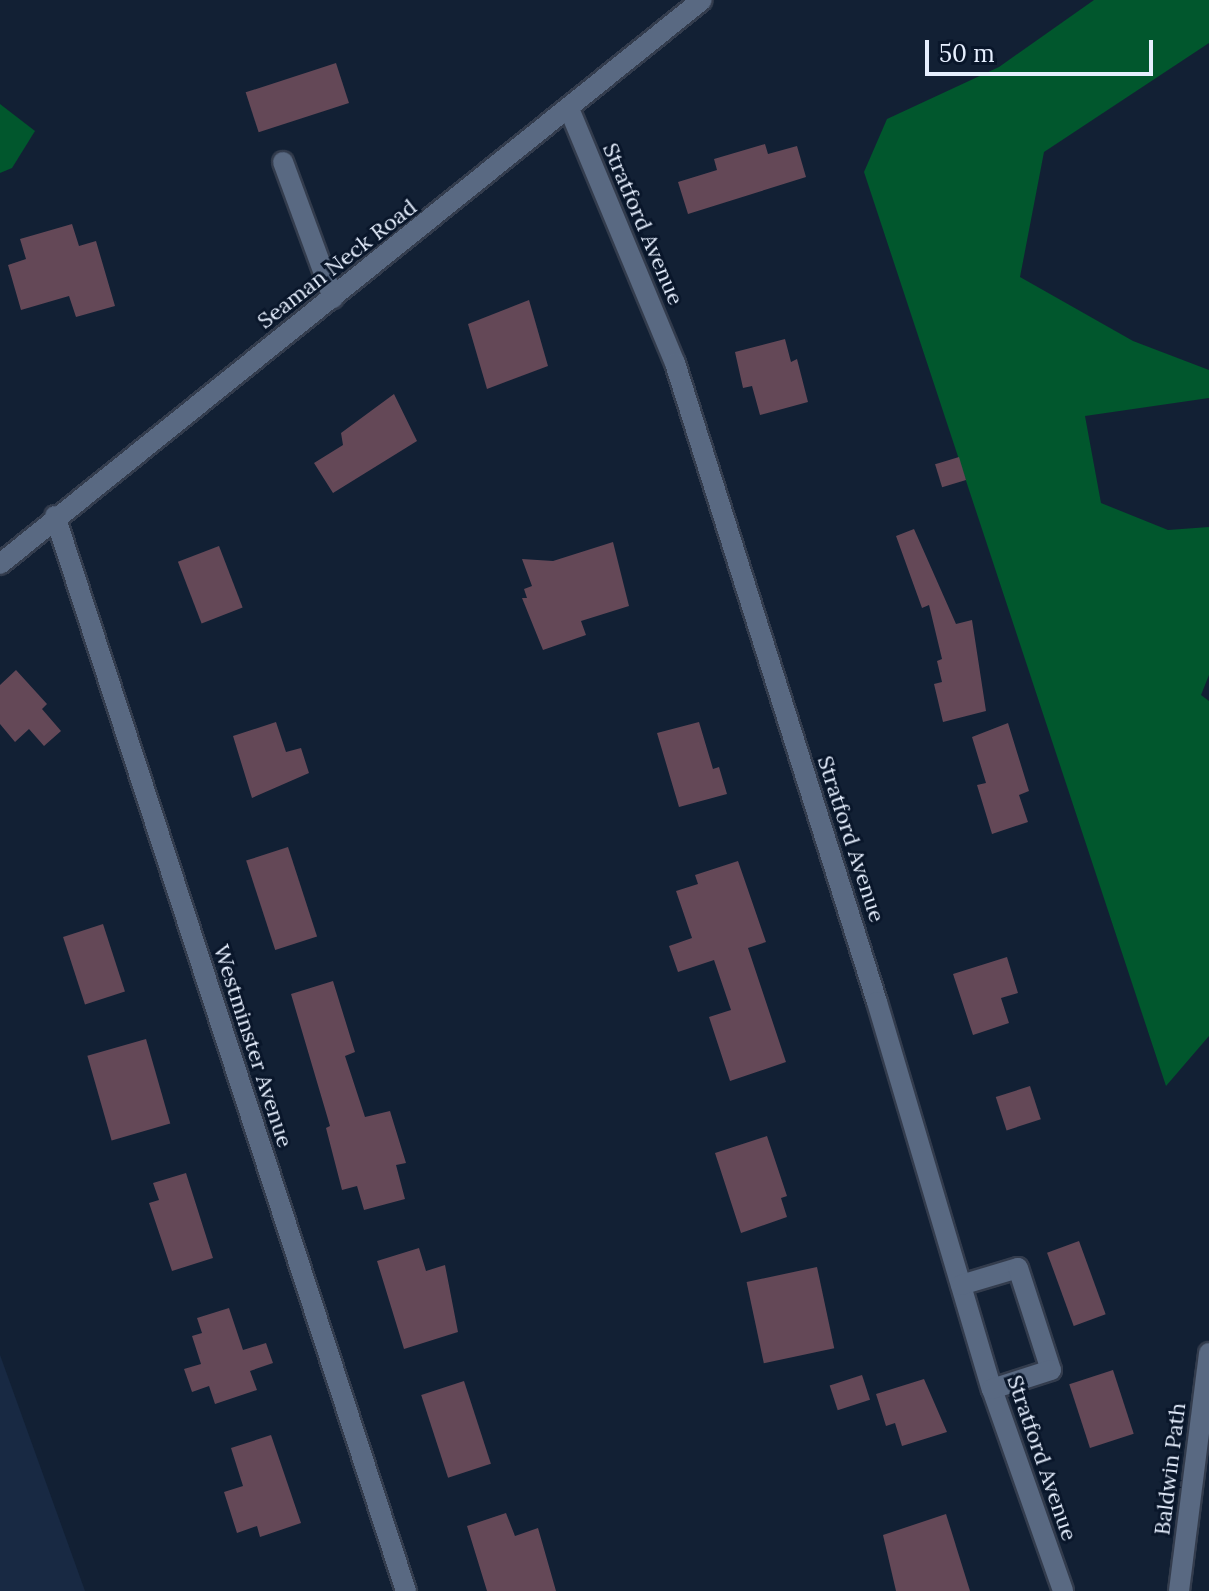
<!DOCTYPE html>
<style>
body{margin:0}
#map{position:relative;width:1209px;height:1591px;overflow:hidden;background:#122034;font-family:Lora,serif}
div>[style]{position:absolute}
.built>*{inset:0;background:#182943}
.forest>*{inset:0;background:#01572d}
.building>*{inset:0;background:#644857;transform-origin:0 0}
.roads{filter:drop-shadow(2px 0 #333c4d) drop-shadow(-2px 0 #333c4d) drop-shadow(0 2px #333c4d) drop-shadow(0 -2px #333c4d)}
.minor>*{height:20px;margin:-10px;padding:0 10px;transform-origin:10px;border-radius:10px;background:#596982}
span{translate:-50% -50%;white-space:nowrap;text-align:center;line-height:1.15;-webkit-text-stroke:6px #09162a;paint-order:stroke}
.street-label{font-size:22px;color:#e6effe}
.scale{position:absolute;left:925px;top:40px;width:228px;height:36px;box-sizing:border-box;border:4px solid #e6effe;border-top:0;padding-left:10px;font-size:24px;line-height:28px;white-space:nowrap;color:#e6effe;-webkit-text-stroke:6px #09162a;paint-order:stroke}
</style>
<div id="map">
<div class="built">
<div style="clip-path:polygon(0 1355px,85px 1591px,0 1591px)"></div>
</div>
<div class="forest">
<div style="clip-path:polygon(1094px 0,1209px 0,1209px 43px,1044px 152px,1020px 277px,1133px 341px,1209px 370px,1209px 398px,1085px 416px,1101px 503px,1168px 530px,1209px 527px,1209px 675px,1201px 695px,1209px 701px,1209px 1036px,1166px 1086px,864px 172px,887px 119px,999px 67px)"></div>
<div style="clip-path:polygon(0 104px,35px 131px,12px 168px,0 173px)"></div>
</div>
<div class="building">
<div style="left:336px;top:63px;width:42px;height:95px;rotate:72deg"></div>
<div style="clip-path:polygon(765px 144px,768px 154px,797px 146px,806px 177px,688px 214px,678px 182px,717px 170px,714px 159px)"></div>
<div style="clip-path:polygon(72px 224px,79px 246px,96px 241px,115px 306px,76px 317px,69px 296px,21px 310px,8px 265px,26px 259px,20px 239px)"></div>
<div style="clip-path:polygon(529px 300px,548px 366px,487px 389px,468px 324px)"></div>
<div style="clip-path:polygon(785px 339px,791px 362px,797px 359px,808px 402px,760px 415px,752px 386px,743px 388px,735px 352px)"></div>
<div style="clip-path:polygon(394px 394px,417px 441px,333px 493px,314px 463px,343px 445px,341px 433px)"></div>
<div style="left:959px;top:457px;width:24px;height:25px;rotate:73deg"></div>
<div style="clip-path:polygon(914px 529px,956px 624px,972px 620px,986px 711px,943px 722px,934px 684px,942px 682px,937px 661px,942px 659px,929px 605px,922px 608px,896px 536px)"></div>
<div style="clip-path:polygon(613px 542px,629px 606px,581px 621px,586px 635px,543px 650px,522px 598px,527px 598px,524px 589px,532px 586px,522px 559px,553px 561px)"></div>
<div style="left:219px;top:546px;width:66px;height:44px;rotate:69deg"></div>
<div style="clip-path:polygon(16px 670px,47px 704px,42px 709px,61px 731px,44px 746px,29px 729px,15px 742px,0 724px,0 685px)"></div>
<div style="clip-path:polygon(276px 722px,286px 752px,301px 748px,309px 773px,252px 798px,233px 736px)"></div>
<div style="clip-path:polygon(699px 722px,713px 769px,719px 767px,727px 794px,679px 807px,657px 733px)"></div>
<div style="clip-path:polygon(1008px 723px,1029px 791px,1019px 795px,1028px 822px,992px 834px,977px 785px,986px 783px,972px 737px)"></div>
<div style="left:288px;top:847px;width:94px;height:44px;rotate:72deg"></div>
<div style="clip-path:polygon(738px 861px,766px 942px,748px 948px,786px 1062px,730px 1081px,709px 1017px,731px 1010px,714px 960px,678px 972px,669px 946px,692px 938px,676px 891px,698px 884px,695px 875px)"></div>
<div style="left:103px;top:924px;width:71px;height:42px;rotate:72deg"></div>
<div style="clip-path:polygon(1007px 957px,1018px 993px,1001px 998px,1009px 1023px,973px 1035px,953px 974px)"></div>
<div style="clip-path:polygon(333px 981px,355px 1052px,345px 1056px,365px 1117px,390px 1111px,406px 1163px,396px 1165px,405px 1199px,364px 1210px,357px 1186px,342px 1190px,326px 1128px,330px 1126px,291px 994px)"></div>
<div style="left:146px;top:1039px;width:88px;height:61px;rotate:74deg"></div>
<div style="left:1030px;top:1086px;width:35px;height:36px;rotate:72deg"></div>
<div style="clip-path:polygon(767px 1136px,787px 1196px,781px 1198px,787px 1217px,741px 1233px,715px 1153px)"></div>
<div style="clip-path:polygon(186px 1173px,213px 1258px,172px 1271px,149px 1203px,159px 1200px,153px 1183px)"></div>
<div style="left:1079px;top:1241px;width:78px;height:34px;rotate:70deg"></div>
<div style="clip-path:polygon(419px 1248px,426px 1271px,445px 1265px,458px 1332px,404px 1349px,377px 1261px)"></div>
<div style="left:817px;top:1267px;width:83px;height:72px;rotate:78deg"></div>
<div style="clip-path:polygon(229px 1308px,243px 1350px,266px 1343px,273px 1363px,250px 1371px,257px 1390px,215px 1404px,209px 1386px,192px 1392px,184px 1369px,201px 1364px,192px 1336px,202px 1333px,197px 1318px)"></div>
<div style="left:1113px;top:1370px;width:67px;height:46px;rotate:72deg"></div>
<div style="left:862px;top:1375px;width:26px;height:34px;rotate:72deg"></div>
<div style="clip-path:polygon(924px 1379px,947px 1432px,902px 1446px,895px 1423px,886px 1426px,876px 1394px)"></div>
<div style="left:464px;top:1381px;width:87px;height:45px;rotate:72deg"></div>
<div style="clip-path:polygon(271px 1435px,301px 1523px,260px 1537px,257px 1526px,237px 1533px,224px 1492px,243px 1486px,231px 1448px)"></div>
<div style="clip-path:polygon(506px 1513px,515px 1536px,538px 1528px,556px 1591px,487px 1591px,467px 1526px)"></div>
<div style="clip-path:polygon(946px 1514px,970px 1591px,896px 1591px,883px 1535px)"></div>
</div>
<div class="roads">
<div class="minor">
<div style="left:570px;top:111px;width:273px;rotate:67.4deg"></div>
<div style="left:675px;top:363px;width:670px;rotate:72.46deg"></div>
<div style="left:877px;top:1002px;width:404px;rotate:73.5deg"></div>
<div style="left:992px;top:1389px;width:214px;rotate:70.6deg"></div>
<div style="left:283px;top:162px;width:145px;rotate:69.8deg"></div>
<div style="left:55px;top:516px;width:1131px;rotate:71.92deg"></div>
<div style="left:0;top:564px;width:900px;rotate:-38.78deg"></div>
<div style="left:961px;top:1285px;width:59px;rotate:-16.6deg"></div>
<div style="left:1018px;top:1268px;width:107px;rotate:72.1deg"></div>
<div style="left:1051px;top:1370px;width:62px;rotate:162.1deg"></div>
<div style="left:1179px;top:1591px;width:240px;rotate:-82.8deg"></div>
</div>
</div>
<div class="street-label">
<span style="left:643px;top:224px;rotate:67deg">Stratford Avenue</span>
<span style="left:337px;top:264px;rotate:-38deg">Seaman Neck Road</span>
<span style="left:851px;top:839px;rotate:72deg">Stratford Avenue</span>
<span style="left:253px;top:1046px;rotate:72deg">Westminster Avenue</span>
<span style="left:1042px;top:1458px;rotate:71deg">Stratford Avenue</span>
<span style="left:1170px;top:1469px;rotate:-83deg">Baldwin Path</span>
</div>
<div class="scale">50 m</div>
</div>
